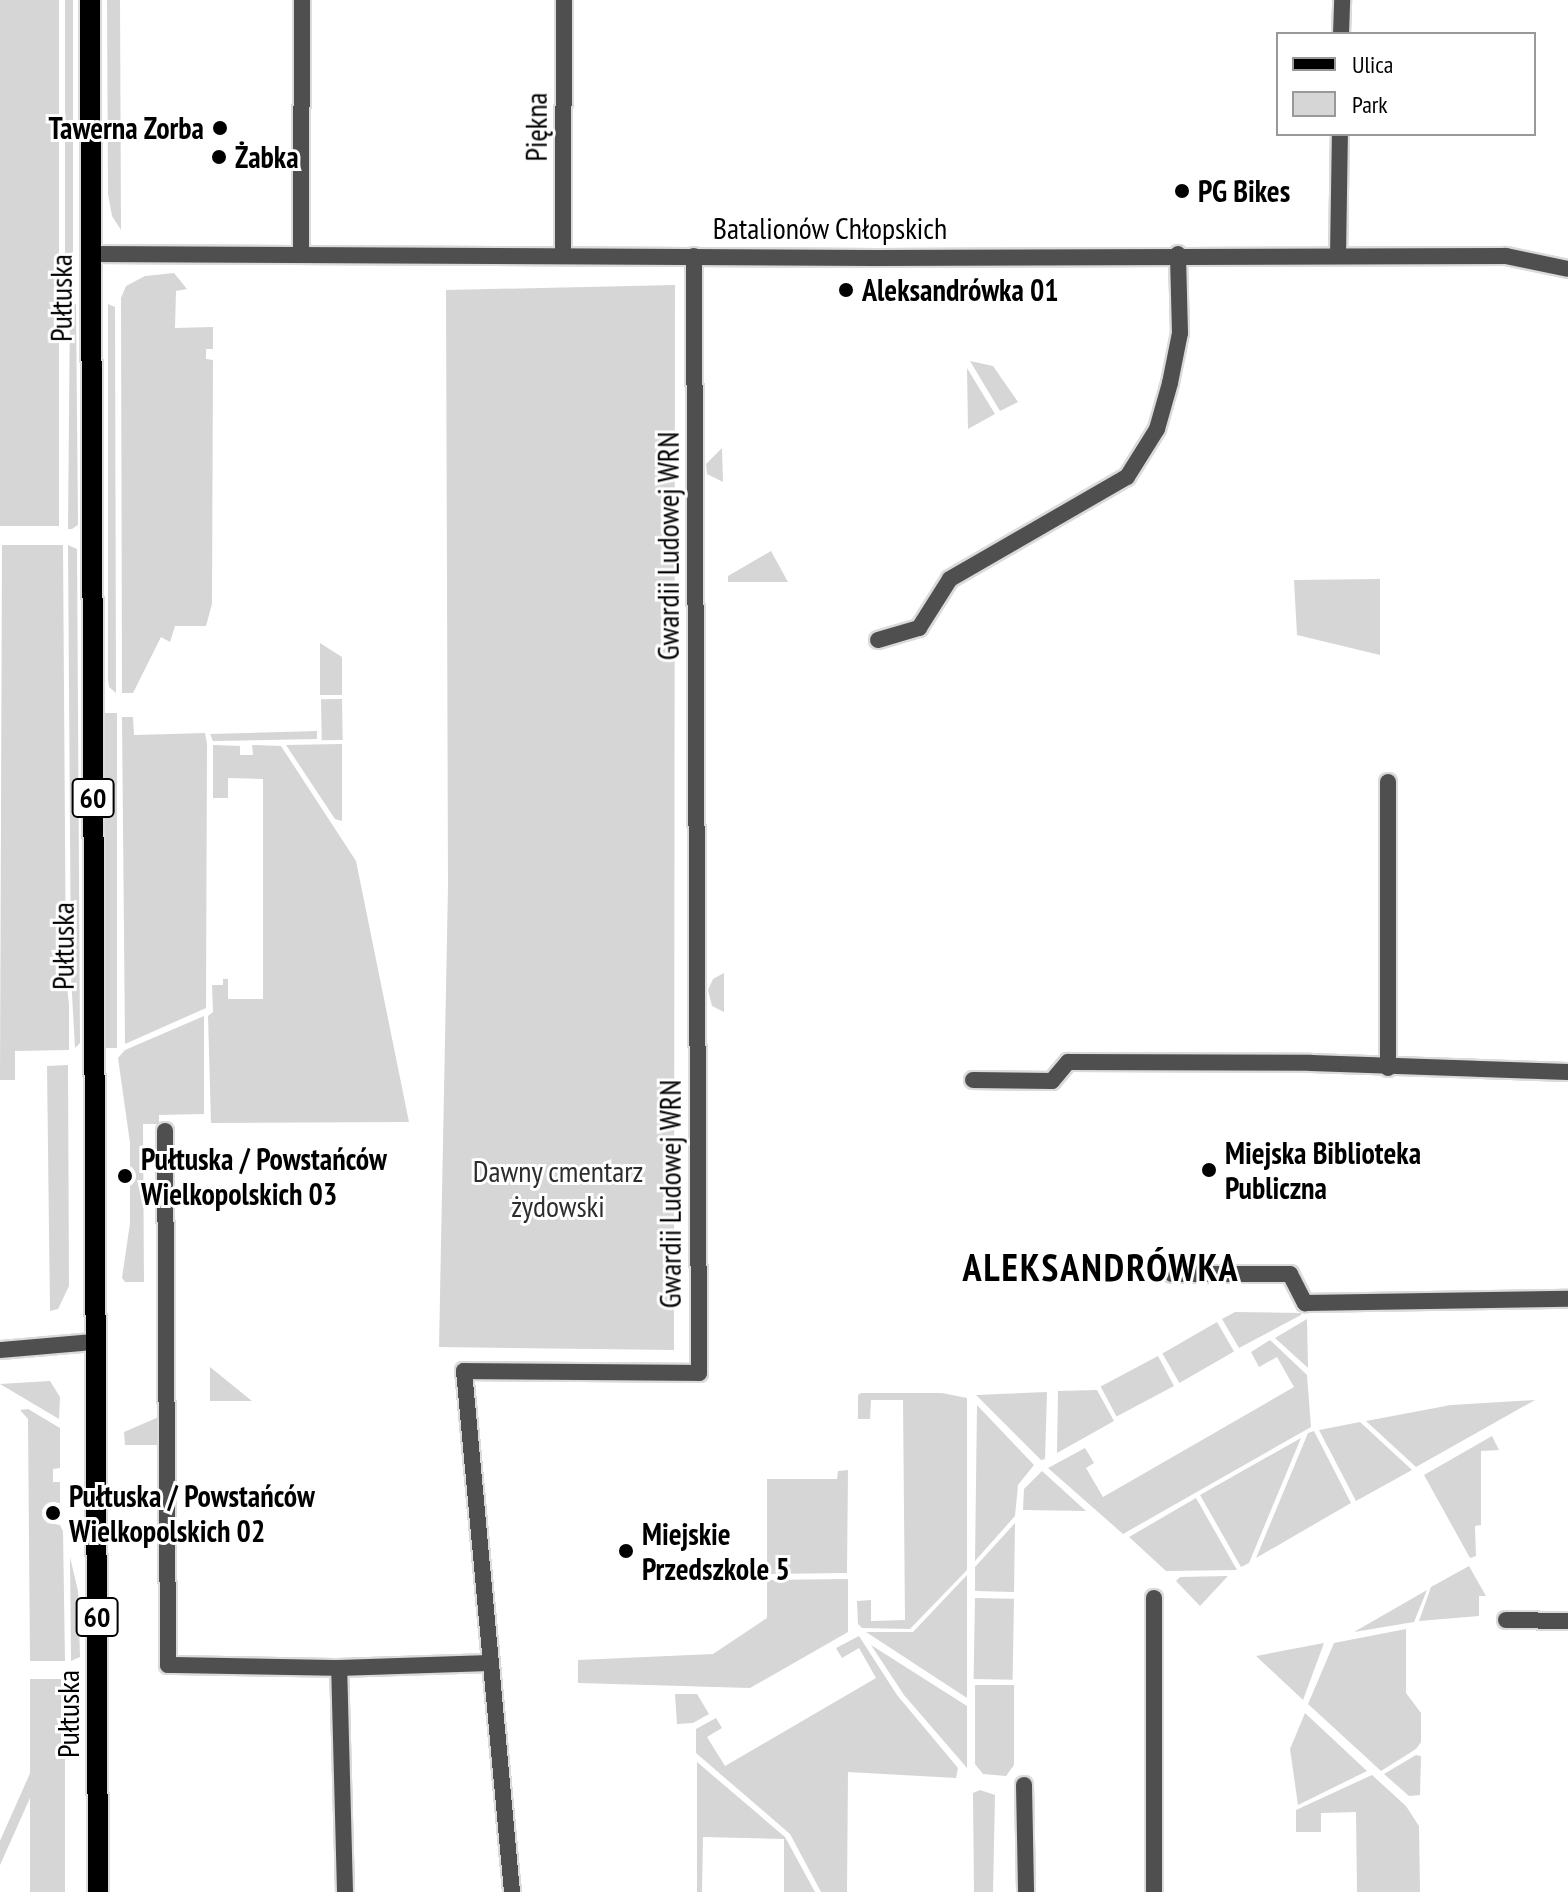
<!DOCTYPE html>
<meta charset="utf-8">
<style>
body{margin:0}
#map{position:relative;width:1568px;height:1892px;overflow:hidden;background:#fff;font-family:"PT Sans Narrow",sans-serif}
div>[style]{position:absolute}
.green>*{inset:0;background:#d6d6d6;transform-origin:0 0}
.roads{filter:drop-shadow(2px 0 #dbdbdb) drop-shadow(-2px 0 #dbdbdb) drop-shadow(0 2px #dbdbdb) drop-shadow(0 -2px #dbdbdb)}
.minor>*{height:16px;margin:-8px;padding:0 8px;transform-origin:8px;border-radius:8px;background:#4f4f4f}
.primary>*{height:20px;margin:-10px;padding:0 10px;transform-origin:10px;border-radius:10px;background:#000}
.dots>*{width:22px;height:22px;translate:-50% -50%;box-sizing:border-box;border:4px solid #fff;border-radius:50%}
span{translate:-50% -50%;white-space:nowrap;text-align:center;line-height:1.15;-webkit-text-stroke:6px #fff;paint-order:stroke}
.shield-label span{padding:2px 6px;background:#fff;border:2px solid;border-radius:6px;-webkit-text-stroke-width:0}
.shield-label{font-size:28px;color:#000;font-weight:700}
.street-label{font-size:30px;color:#000}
.poi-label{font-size:30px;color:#000;font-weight:700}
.right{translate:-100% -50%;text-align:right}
.left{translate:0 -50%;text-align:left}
.park-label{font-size:30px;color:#2d2d2d}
.district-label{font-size:38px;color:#000;font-weight:700;letter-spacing:2px}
.legend{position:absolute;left:1276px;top:32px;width:260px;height:104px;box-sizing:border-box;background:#fff;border:2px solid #999;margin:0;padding:10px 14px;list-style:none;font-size:24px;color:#000}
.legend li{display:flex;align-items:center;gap:16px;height:40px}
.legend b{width:40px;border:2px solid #999}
</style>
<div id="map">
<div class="green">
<div style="left:0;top:0;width:59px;height:526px"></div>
<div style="left:65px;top:0;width:8px;height:288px"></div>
<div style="clip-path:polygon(107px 0,120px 0,121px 230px,112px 216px,108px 194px)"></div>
<div style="clip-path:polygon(174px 273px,187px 289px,176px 291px,175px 328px,213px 327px,213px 349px,206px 349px,206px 359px,213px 360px,212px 604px,206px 626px,175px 626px,170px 642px,161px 637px,133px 693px,122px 693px,121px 298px,126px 286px,145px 276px)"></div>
<div style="clip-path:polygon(675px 285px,674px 1350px,439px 1347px,448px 886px,446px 290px)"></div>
<div style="clip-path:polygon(70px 304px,76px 304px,78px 525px,72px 529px,68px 529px)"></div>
<div style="clip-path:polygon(108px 304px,115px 307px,116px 693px,109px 687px,108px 679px)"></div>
<div style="clip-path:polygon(970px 361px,993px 366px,1018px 402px,1000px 411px)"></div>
<div style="clip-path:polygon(967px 368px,995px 414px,968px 429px)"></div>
<div style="clip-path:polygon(722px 448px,723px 482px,707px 474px,706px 464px)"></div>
<div style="clip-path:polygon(2px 545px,63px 545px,66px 977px,69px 1005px,69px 1050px,15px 1051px,15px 1080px,0 1080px)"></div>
<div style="clip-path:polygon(68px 545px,77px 549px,80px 1043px,75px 1048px,71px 977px)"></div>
<div style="clip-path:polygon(771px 551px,788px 582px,728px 582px,728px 576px)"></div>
<div style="clip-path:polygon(1380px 579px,1380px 655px,1297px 635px,1294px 580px)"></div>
<div style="clip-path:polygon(320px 643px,342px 657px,342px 695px,320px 695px)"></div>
<div style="left:342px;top:699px;width:41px;height:21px;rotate:89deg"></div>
<div style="left:117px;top:713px;width:335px;height:18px;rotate:90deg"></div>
<div style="clip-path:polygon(122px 717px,133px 717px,134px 735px,205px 733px,207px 744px,206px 1008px,125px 1044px)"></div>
<div style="clip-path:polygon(317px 731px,317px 739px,213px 741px,210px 734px)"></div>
<div style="clip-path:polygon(342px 744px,342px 821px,335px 819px,286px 745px)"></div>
<div style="clip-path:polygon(213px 745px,240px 746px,240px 755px,253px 755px,252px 745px,281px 746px,356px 861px,409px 1122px,211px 1123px,208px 1016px,213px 1012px,212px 985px,223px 985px,223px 979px,228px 979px,228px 999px,263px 999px,263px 779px,228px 778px,228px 798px,213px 798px)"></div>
<div style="clip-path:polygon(724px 973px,724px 1012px,712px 1006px,708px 990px,713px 979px)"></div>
<div style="clip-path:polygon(204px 1016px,204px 1114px,159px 1115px,159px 1124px,143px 1124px,144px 1282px,125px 1282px,122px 1278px,130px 1223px,130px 1143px,118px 1058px,125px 1050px)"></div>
<div style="clip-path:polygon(68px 1065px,69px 1286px,58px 1309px,50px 1311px,47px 1066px)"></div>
<div style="clip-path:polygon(1235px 1312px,1301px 1313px,1301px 1315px,1239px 1348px,1222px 1319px)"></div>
<div style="clip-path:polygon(1307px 1319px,1308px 1368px,1275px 1338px)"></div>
<div style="left:1217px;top:1322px;width:34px;height:63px;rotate:60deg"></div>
<div style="clip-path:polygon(1270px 1340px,1307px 1375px,1311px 1427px,1123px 1534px,1048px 1468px,1085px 1448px,1094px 1463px,1086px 1468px,1103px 1497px,1294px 1387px,1277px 1357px,1259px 1367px,1251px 1352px)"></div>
<div style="left:1158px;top:1356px;width:34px;height:65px;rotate:62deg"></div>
<div style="clip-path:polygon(210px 1367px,252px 1401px,210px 1401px)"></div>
<div style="clip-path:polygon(50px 1381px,60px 1397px,59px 1419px,0 1384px)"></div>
<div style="clip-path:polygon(1097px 1390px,1114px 1421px,1057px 1453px,1058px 1391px)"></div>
<div style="clip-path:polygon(1047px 1392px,1045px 1459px,1041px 1460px,976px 1395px)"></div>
<div style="clip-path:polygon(861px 1393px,942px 1393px,967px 1398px,967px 1570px,910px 1629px,862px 1628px,858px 1624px,857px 1601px,871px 1600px,871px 1621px,905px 1620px,903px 1400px,871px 1400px,870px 1419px,858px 1419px,858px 1395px)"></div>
<div style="clip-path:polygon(1535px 1400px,1416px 1467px,1366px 1421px,1451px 1405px)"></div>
<div style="clip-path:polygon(977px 1405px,1034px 1465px,1018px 1485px,1015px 1516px,975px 1561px)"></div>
<div style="clip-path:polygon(28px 1409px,60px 1428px,60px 1468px,53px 1469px,53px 1482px,60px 1482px,60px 1503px,49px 1504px,49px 1523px,60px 1525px,63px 1531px,65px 1661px,30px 1661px,28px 1419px,20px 1410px)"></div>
<div style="clip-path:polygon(161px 1416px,161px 1445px,125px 1445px,124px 1432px)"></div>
<div style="clip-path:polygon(1360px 1422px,1412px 1470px,1356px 1501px,1319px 1430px)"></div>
<div style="clip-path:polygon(1314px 1431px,1351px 1503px,1256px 1558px,1308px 1433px)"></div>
<div style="clip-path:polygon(1492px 1436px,1499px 1450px,1481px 1451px,1481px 1525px,1475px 1526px,1476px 1556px,1470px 1558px,1424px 1475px)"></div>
<div style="clip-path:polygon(1301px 1438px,1249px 1563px,1241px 1567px,1200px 1495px)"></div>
<div style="clip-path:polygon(848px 1470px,847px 1573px,767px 1574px,767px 1479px,837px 1479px,838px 1471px)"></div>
<div style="clip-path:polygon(1042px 1471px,1086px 1511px,1023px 1510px,1024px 1489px)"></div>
<div style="clip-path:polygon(1196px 1498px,1237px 1570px,1166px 1571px,1129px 1537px)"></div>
<div style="clip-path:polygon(1015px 1523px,1014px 1592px,975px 1591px,975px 1567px)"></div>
<div style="clip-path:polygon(70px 1557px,78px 1591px,80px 1657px,71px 1661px)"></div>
<div style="clip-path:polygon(1469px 1566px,1486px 1596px,1479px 1596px,1479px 1616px,1419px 1621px,1431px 1587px)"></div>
<div style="clip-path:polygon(967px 1575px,967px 1698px,866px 1632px,913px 1632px)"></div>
<div style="clip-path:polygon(1228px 1576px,1200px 1606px,1176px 1581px,1180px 1577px)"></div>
<div style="clip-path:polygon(848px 1579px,848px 1632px,750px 1688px,578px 1683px,578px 1660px,713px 1654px,767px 1618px,767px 1580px)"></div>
<div style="clip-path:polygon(1427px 1590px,1414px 1622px,1354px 1632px)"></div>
<div style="left:975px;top:1598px;width:39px;height:81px;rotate:1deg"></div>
<div style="clip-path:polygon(1406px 1629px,1406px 1693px,1421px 1713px,1421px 1742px,1416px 1749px,1381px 1771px,1308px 1704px,1334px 1643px)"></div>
<div style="clip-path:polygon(859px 1636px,897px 1695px,958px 1768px,956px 1778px,848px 1772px,847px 1892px,821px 1892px,790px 1834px,696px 1753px,696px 1729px,716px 1718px,722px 1728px,707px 1737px,725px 1766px,876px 1678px,859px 1648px,842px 1658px,836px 1648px)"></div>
<div style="clip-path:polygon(1324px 1643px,1303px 1700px,1256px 1656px)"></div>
<div style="clip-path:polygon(871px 1645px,967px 1706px,967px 1768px,904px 1695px)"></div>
<div style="left:30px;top:1679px;width:35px;height:213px"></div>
<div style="left:72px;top:1679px;width:10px;height:213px;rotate:24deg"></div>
<div style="clip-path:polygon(975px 1685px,1014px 1685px,1014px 1765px,1006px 1776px,983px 1774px,975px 1764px)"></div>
<div style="clip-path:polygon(675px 1694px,697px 1694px,709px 1714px,693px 1723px,677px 1724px)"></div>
<div style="clip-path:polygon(1305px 1713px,1367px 1771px,1298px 1805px,1290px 1749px)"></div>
<div style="clip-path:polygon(1416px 1755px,1421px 1756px,1420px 1795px,1409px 1796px,1384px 1774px)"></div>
<div style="clip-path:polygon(697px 1762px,785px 1837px,815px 1892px,784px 1892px,784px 1839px,703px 1837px,702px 1892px,697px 1892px)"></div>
<div style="clip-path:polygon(1372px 1775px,1406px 1806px,1419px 1826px,1420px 1892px,1357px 1892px,1356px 1812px,1321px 1813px,1321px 1832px,1296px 1832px,1296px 1810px)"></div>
<div style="clip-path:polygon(980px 1790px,995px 1795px,993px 1892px,974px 1892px,973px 1793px)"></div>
</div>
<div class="roads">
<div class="minor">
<div style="left:1341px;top:34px;width:34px;rotate:-88deg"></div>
<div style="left:91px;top:254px;width:784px;rotate:0.29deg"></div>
<div style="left:875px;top:258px;width:631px;rotate:-0.18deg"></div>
<div style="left:1506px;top:256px;width:63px;rotate:11.8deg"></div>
<div style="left:563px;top:254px;width:254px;rotate:-89.8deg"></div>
<div style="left:301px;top:255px;width:255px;rotate:-89.8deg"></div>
<div style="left:1338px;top:256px;width:122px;rotate:-89.1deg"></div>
<div style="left:878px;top:640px;width:43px;rotate:-16.3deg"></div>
<div style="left:919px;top:628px;width:58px;rotate:-57.7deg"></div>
<div style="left:950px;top:579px;width:204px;rotate:-30deg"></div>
<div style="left:1127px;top:477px;width:57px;rotate:-58deg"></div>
<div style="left:1157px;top:429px;width:48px;rotate:-74.2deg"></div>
<div style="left:1170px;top:383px;width:51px;rotate:-78.7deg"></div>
<div style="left:1180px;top:333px;width:79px;rotate:-91.5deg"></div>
<div style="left:1388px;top:782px;width:286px;rotate:90deg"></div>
<div style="left:973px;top:1080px;width:79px;rotate:0.7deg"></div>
<div style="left:1052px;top:1081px;width:25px;rotate:-50deg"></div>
<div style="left:1068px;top:1062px;width:243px;rotate:0.2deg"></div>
<div style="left:1311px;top:1063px;width:257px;rotate:2deg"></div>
<div style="left:165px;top:1131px;width:534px;rotate:89.68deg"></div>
<div style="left:168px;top:1665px;width:171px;rotate:1deg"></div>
<div style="left:1172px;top:1274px;width:118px"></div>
<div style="left:1290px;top:1274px;width:33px;rotate:63deg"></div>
<div style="left:1305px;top:1303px;width:263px;rotate:-0.9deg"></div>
<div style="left:0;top:1350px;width:94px;rotate:-4.9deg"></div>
<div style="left:1506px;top:1620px;width:62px;rotate:0.9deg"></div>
<div style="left:1024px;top:1785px;width:107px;rotate:88.9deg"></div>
<div style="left:345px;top:1892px;width:224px;rotate:-91.5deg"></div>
<div style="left:339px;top:1668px;width:150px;rotate:-1.9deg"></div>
<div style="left:512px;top:1892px;width:523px;rotate:-95.26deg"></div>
<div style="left:464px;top:1371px;width:235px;rotate:0.5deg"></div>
<div style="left:699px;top:1373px;width:1117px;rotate:-90.26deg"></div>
<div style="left:1154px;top:1892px;width:294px;rotate:-90deg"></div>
</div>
<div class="primary">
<div style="left:90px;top:0;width:1892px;rotate:89.76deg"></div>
</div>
</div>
<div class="dots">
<div style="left:220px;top:128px;background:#000"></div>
<div style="left:219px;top:157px;background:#000"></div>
<div style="left:1182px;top:191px;background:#000"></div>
<div style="left:846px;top:290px;background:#000"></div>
<div style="left:1209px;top:1170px;background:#000"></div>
<div style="left:125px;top:1176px;background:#000"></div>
<div style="left:53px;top:1513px;background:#000"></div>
<div style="left:626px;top:1551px;background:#000"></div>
</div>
<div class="shield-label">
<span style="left:93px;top:798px">60</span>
<span style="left:97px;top:1617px">60</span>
</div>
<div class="street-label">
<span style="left:536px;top:127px;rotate:-90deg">Piękna</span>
<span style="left:830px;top:228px">Batalionów Chłopskich</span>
<span style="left:61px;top:298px;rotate:-90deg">Pułtuska</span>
<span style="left:668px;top:546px;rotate:-90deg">Gwardii Ludowej WRN</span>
<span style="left:63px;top:946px;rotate:-90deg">Pułtuska</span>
<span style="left:670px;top:1194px;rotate:-90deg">Gwardii Ludowej WRN</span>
<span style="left:68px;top:1714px;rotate:-90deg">Pułtuska</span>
</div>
<div class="poi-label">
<span class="right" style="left:204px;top:128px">Tawerna Zorba</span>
<span class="left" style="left:235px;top:157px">Żabka</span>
<span class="left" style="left:1198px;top:191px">PG Bikes</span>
<span class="left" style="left:862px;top:290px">Aleksandrówka 01</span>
<span class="left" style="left:1225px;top:1170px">Miejska Biblioteka<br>Publiczna</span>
<span class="left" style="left:141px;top:1176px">Pułtuska / Powstańców<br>Wielkopolskich 03</span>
<span class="left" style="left:69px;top:1513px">Pułtuska / Powstańców<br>Wielkopolskich 02</span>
<span class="left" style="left:642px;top:1551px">Miejskie<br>Przedszkole 5</span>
</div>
<div class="park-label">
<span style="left:558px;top:1188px">Dawny cmentarz<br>żydowski</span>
</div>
<div class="district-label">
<span style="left:1101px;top:1267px">ALEKSANDRÓWKA</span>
</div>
<ul class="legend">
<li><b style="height:10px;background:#000"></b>Ulica</li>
<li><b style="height:22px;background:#d6d6d6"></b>Park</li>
</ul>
</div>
